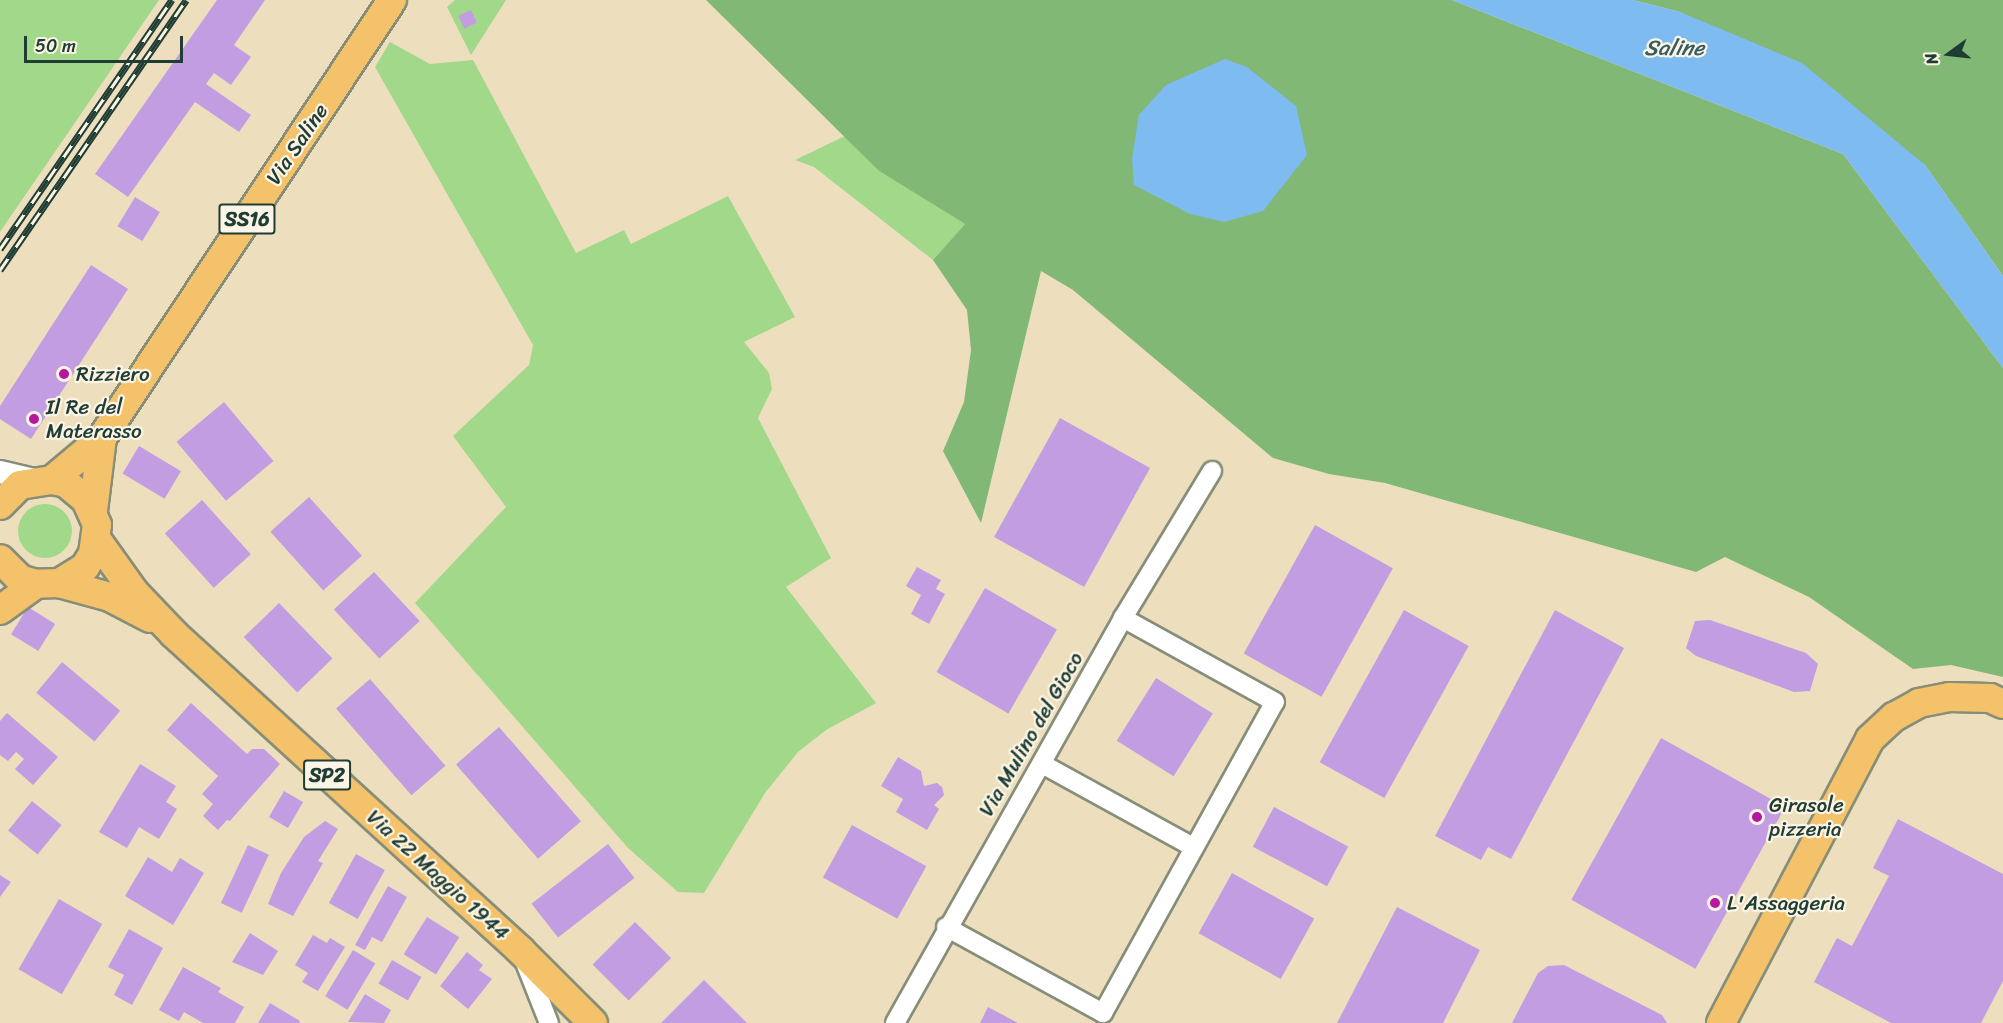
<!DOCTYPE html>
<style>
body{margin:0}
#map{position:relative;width:2003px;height:1023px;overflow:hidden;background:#eddfbe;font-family:Sriracha,sans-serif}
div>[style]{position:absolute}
.green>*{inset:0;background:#a2d889}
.round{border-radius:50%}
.forest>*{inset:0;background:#81b875}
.water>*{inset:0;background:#7ebbf1}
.building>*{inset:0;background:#c39de1;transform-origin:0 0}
.roads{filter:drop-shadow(2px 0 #868e79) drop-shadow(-2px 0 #868e79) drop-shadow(0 2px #868e79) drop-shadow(0 -2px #868e79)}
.minor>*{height:18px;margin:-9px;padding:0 9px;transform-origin:9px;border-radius:9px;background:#fff}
.tertiary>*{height:22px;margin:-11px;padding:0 11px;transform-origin:11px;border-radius:11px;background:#fff}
.primary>*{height:28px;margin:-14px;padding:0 14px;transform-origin:14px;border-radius:14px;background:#f4c26a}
.rail>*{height:7px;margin-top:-3.5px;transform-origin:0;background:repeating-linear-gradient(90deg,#fcf5e5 0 14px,#1f3d34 0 28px);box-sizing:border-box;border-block:2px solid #1f3d34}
.dots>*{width:16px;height:16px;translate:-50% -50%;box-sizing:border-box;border:3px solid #fcf5e5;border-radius:50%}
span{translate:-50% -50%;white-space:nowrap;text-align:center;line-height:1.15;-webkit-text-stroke:4.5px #fcf5e5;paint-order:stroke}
.shield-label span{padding:2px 4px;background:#fcf5e5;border:2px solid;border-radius:4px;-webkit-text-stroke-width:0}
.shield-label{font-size:20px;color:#1f3d34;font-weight:700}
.street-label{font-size:21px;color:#1f3d34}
.poi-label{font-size:21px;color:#1f3d34}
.left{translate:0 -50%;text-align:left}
.water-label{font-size:22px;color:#375c63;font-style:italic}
.north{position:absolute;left:1919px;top:24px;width:60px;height:60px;-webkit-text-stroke:4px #fcf5e5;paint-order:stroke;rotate:255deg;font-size:16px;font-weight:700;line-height:24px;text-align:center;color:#1f3d34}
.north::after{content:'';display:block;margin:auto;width:21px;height:27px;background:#1f3d34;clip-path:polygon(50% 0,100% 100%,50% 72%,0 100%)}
.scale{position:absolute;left:24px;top:36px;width:159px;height:27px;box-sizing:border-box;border:3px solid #1f3d34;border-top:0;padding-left:8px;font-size:18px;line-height:21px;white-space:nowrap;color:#1f3d34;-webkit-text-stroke:4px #fcf5e5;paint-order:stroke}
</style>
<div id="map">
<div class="green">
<div style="clip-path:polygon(0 0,159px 0,0 232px)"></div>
<div style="clip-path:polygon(455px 0,506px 0,471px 55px,447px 7px)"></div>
<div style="clip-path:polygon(390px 42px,430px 64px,473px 60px,576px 253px,624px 230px,631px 244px,728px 196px,795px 317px,744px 342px,769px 373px,772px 389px,758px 418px,831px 558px,786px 587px,876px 703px,826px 730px,798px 752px,765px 793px,704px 893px,678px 892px,628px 848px,415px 603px,506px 507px,453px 436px,529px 365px,533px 345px,375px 67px)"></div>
<div style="clip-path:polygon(845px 136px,879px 171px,965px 224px,933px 260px,814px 167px,795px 160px)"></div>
<div class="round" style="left:18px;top:504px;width:54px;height:54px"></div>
</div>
<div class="forest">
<div style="clip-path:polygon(706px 0,1452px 0,1843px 154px,2003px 368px,2003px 677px,1951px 665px,1913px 669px,1809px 597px,1725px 557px,1696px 572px,1385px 483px,1329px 474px,1273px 458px,1073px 290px,1041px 271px,981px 523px,943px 451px,964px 402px,971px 350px,967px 310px,933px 260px,965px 224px,879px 171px)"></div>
<div style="clip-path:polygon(1633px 0,2003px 0,2003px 276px,1925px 165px,1680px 12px)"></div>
</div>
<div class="water">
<div style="clip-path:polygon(1452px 0,1633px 0,1680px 12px,1802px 63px,1925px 165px,2003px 276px,2003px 368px,1843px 154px)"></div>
<div style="clip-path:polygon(1225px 59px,1247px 67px,1296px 106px,1307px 155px,1263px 211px,1224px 222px,1190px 214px,1134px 185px,1132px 158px,1139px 115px,1166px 85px)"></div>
</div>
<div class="building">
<div style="clip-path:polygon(217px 0,265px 0,234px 45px,251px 57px,231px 85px,214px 73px,206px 84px,251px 115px,239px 132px,195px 102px,128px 197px,95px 174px)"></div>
<div style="left:471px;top:10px;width:14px;height:14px;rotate:65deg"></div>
<div style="left:135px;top:197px;width:29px;height:34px;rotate:31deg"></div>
<div style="clip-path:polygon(91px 265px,128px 289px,31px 439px,0 419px,0 406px)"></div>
<div style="left:224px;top:402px;width:77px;height:62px;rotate:50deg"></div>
<div style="left:1060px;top:418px;width:103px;height:136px;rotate:29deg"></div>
<div style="left:139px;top:446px;width:49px;height:32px;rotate:31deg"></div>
<div style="left:309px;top:497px;width:79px;height:52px;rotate:48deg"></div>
<div style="left:202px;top:500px;width:73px;height:50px;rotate:48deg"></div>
<div style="left:1315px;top:525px;width:89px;height:147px;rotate:29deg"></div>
<div style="clip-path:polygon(917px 567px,941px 580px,936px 589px,945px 594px,929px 624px,911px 614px,921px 595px,906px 586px)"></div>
<div style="left:374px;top:572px;width:67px;height:55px;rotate:47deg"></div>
<div style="left:985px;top:588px;width:83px;height:97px;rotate:30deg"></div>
<div style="left:279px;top:603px;width:77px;height:49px;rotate:46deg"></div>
<div style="left:28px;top:607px;width:32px;height:32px;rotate:32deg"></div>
<div style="left:1404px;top:610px;width:74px;height:174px;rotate:29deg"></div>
<div style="clip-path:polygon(1555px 610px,1624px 648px,1511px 859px,1488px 847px,1481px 860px,1435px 836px)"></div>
<div style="clip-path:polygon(1710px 620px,1806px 653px,1818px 664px,1810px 691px,1794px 692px,1696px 656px,1686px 648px,1695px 621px)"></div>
<div style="left:62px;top:662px;width:76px;height:40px;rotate:40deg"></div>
<div style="left:1156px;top:678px;width:67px;height:74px;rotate:32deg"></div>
<div style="left:370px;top:679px;width:115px;height:45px;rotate:49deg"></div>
<div style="clip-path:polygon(191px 703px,247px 754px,252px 749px,264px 749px,280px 764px,230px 821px,227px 820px,218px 830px,203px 816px,213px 804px,202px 794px,218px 776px,167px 730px)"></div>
<div style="clip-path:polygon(7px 713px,58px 757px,33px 785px,15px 769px,24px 759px,16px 752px,8px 761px,0 755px,0 721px)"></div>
<div style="left:499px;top:727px;width:125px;height:57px;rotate:49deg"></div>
<div style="left:1661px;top:738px;width:142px;height:185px;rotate:29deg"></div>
<div style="clip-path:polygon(898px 757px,921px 771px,924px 786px,937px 783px,942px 787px,944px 795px,934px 805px,939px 809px,927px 830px,896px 812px,903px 799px,881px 786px)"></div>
<div style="clip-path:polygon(140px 764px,176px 786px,166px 802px,177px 809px,159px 839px,139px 827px,127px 848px,99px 832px)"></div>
<div style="left:284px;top:791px;width:22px;height:30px;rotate:30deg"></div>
<div style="left:32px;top:801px;width:38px;height:38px;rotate:39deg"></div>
<div style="left:1274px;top:807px;width:84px;height:45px;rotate:28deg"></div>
<div style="clip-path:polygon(1898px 819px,2003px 874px,2003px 981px,1981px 1023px,1891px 1023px,1814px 982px,1837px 938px,1852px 946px,1889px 876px,1873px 868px)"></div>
<div style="clip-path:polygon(325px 821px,338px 829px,318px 861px,323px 863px,293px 916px,268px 904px,281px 873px,304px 837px)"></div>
<div style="left:852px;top:825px;width:85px;height:60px;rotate:29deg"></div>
<div style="left:608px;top:844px;width:43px;height:97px;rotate:52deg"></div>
<div style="left:248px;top:845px;width:23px;height:64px;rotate:25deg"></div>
<div style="left:356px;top:854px;width:33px;height:56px;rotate:29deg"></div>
<div style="clip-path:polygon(148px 857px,172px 872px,180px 858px,204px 873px,173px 925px,125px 896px)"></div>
<div style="left:1232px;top:873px;width:94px;height:69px;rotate:29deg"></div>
<div style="clip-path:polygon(0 875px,11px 882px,0 897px)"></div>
<div style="clip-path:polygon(388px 886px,407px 897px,382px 942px,372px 937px,365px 950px,355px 945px)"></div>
<div style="left:59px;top:899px;width:50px;height:81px;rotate:30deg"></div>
<div style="clip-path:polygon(1397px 907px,1480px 950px,1443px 1023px,1337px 1023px)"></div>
<div style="left:427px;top:917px;width:38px;height:44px;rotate:32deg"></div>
<div style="left:635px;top:922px;width:51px;height:60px;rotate:45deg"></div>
<div style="clip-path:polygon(129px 929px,163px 948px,132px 1005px,114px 995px,124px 975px,108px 967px)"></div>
<div style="clip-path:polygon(250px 933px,278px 951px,263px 975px,232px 962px)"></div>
<div style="clip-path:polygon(313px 935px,327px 943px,330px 938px,345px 947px,318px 991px,302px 982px,308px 973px,295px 965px)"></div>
<div style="left:353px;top:950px;width:26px;height:54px;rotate:31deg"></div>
<div style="clip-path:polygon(467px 952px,483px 965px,479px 970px,492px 979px,468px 1009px,440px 986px)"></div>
<div style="left:392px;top:960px;width:34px;height:27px;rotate:30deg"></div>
<div style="clip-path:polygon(1564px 965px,1662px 1015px,1667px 1023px,1512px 1023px,1538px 973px,1548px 966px)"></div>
<div style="clip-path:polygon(183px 967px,221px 988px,218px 992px,244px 1007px,235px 1023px,203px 1023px,184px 1012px,179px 1021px,159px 1010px)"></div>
<div style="clip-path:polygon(704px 980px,747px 1023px,661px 1023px)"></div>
<div style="clip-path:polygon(365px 994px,391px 1010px,384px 1023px,348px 1022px)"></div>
<div style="clip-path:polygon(270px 1003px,300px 1021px,299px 1023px,258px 1023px)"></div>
<div style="clip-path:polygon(988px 1007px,1018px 1023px,980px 1023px)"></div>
</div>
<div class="roads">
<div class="minor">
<div style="left:1042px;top:764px;width:172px;rotate:28.8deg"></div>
<div style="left:946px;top:927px;width:179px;rotate:28.7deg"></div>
<div style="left:1103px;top:1013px;width:355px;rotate:-61.1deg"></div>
<div style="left:1275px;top:702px;width:174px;rotate:-151.1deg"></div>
<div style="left:524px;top:960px;width:68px;rotate:68.4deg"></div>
<div style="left:895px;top:1023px;width:465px;rotate:-60.6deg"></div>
<div style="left:1123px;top:618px;width:172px;rotate:-58.8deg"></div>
</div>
<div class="tertiary">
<div style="left:0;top:472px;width:36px;rotate:13deg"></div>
</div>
<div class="primary">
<div style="left:52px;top:480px;width:65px;rotate:-40deg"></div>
<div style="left:102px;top:438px;width:525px;rotate:-56.49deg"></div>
<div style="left:0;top:505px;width:28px;rotate:-45deg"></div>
<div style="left:20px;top:485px;width:32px;rotate:-9deg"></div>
<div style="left:52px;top:480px;width:14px;rotate:12deg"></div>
<div style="left:66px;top:483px;width:26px;rotate:40deg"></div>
<div style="left:86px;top:500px;width:27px;rotate:66deg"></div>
<div style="left:97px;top:525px;width:29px;rotate:98deg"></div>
<div style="left:93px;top:554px;width:15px;rotate:122deg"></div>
<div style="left:85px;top:567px;width:31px;rotate:148deg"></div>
<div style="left:59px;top:583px;width:23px;rotate:178deg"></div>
<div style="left:36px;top:584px;width:17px;rotate:-163deg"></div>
<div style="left:20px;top:579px;width:28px;rotate:-135deg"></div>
<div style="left:93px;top:511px;width:74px;rotate:-83deg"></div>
<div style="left:97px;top:540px;width:65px;rotate:54.4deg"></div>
<div style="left:135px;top:593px;width:57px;rotate:46.4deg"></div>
<div style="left:174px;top:634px;width:469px;rotate:42.4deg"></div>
<div style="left:520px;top:950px;width:103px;rotate:45deg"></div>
<div style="left:59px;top:583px;width:53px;rotate:15.4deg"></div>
<div style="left:110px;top:597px;width:45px;rotate:27.7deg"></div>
<div style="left:0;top:610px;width:44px;rotate:-35.8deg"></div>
<div style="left:1721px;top:1023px;width:321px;rotate:-62.3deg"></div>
<div style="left:1870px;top:739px;width:33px;rotate:-43deg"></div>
<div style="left:1894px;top:717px;width:29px;rotate:-29deg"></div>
<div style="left:1919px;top:703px;width:31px;rotate:-11deg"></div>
<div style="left:1949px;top:697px;width:41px;rotate:1.4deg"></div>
<div style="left:1990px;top:698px;width:14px;rotate:25deg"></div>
</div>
</div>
<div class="rail">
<div style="left:0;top:249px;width:303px;rotate:-55.4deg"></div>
<div style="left:0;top:270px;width:328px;rotate:-55.4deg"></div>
</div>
<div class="dots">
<div style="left:64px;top:374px;background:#b5179e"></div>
<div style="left:34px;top:419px;background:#b5179e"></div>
<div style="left:1757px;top:817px;background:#b5179e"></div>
<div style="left:1715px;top:903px;background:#b5179e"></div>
</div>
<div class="shield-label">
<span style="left:247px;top:219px">SS16</span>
<span style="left:327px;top:775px">SP2</span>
</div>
<div class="street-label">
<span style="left:297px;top:144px;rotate:-56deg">Via Saline</span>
<span style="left:1031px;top:734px;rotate:-60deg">Via Mulino del Gioco</span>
<span style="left:438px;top:875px;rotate:42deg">Via 22 Maggio 1944</span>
</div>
<div class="poi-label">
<span class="left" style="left:76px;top:374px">Rizziero</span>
<span class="left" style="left:46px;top:419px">Il Re del<br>Materasso</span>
<span class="left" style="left:1769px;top:817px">Girasole<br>pizzeria</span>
<span class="left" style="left:1727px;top:903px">L'Assaggeria</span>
</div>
<div class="water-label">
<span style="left:1674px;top:48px">Saline</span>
</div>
<div class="north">N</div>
<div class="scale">50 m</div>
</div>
